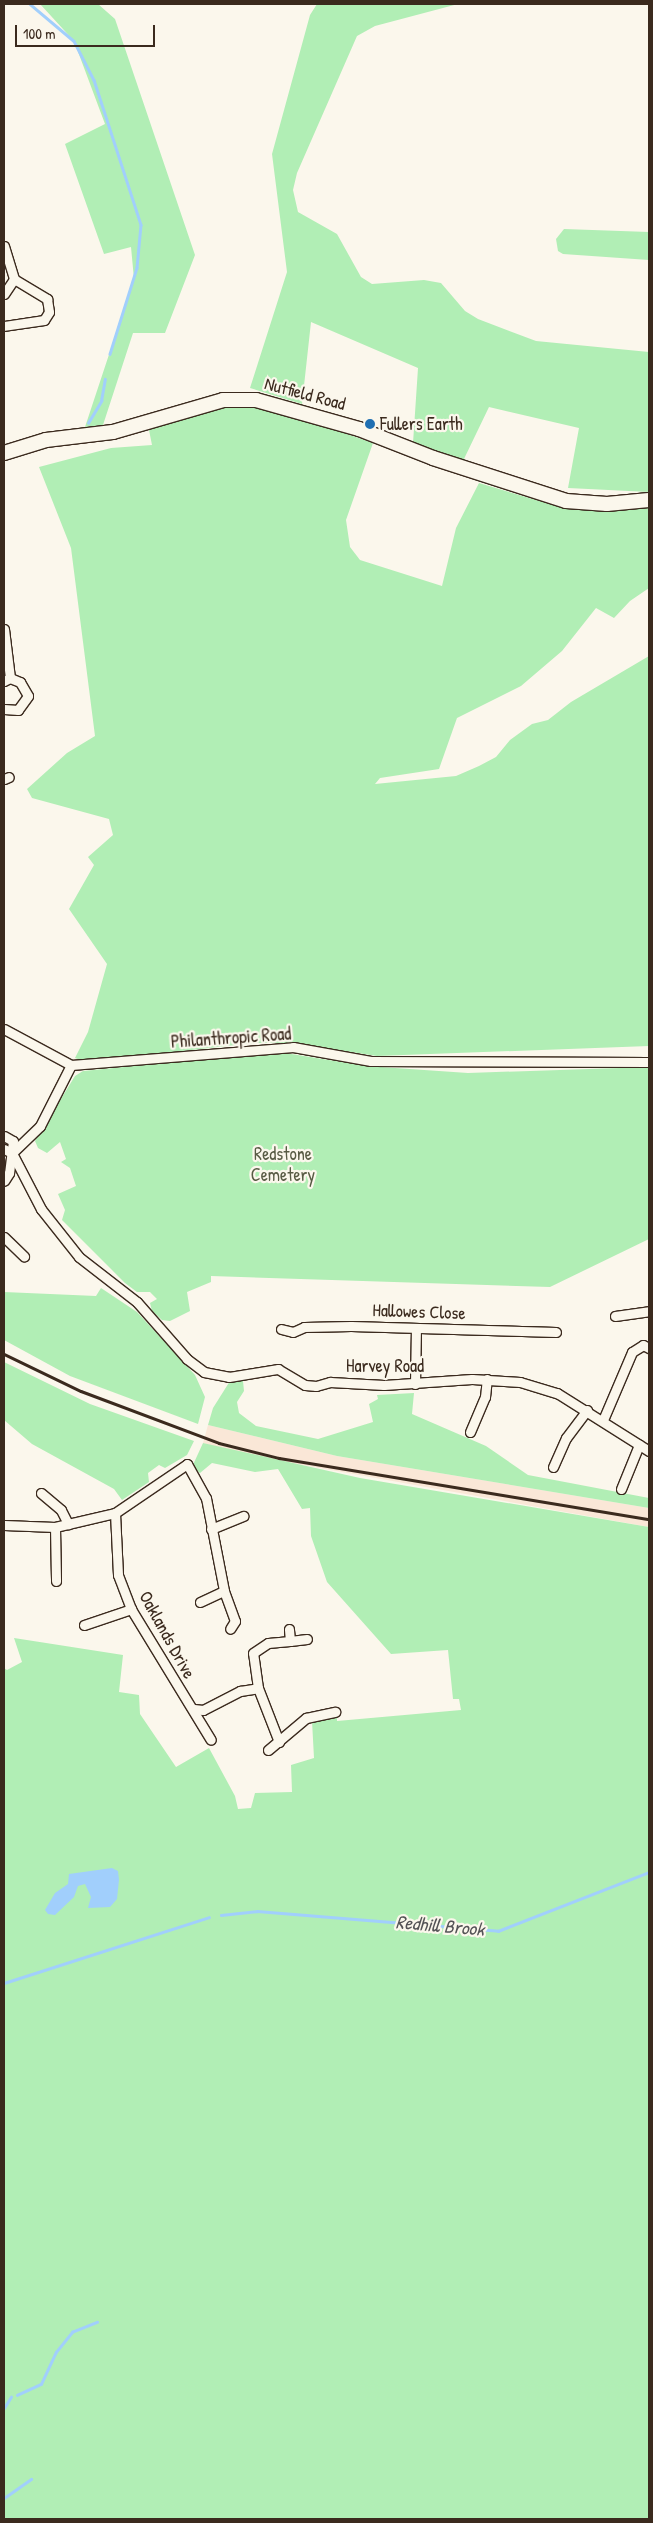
<!DOCTYPE html>
<style>
body{margin:0}
#map{position:relative;width:653px;height:2523px;overflow:hidden;background:#fbf7ec;font-family:"Patrick Hand",sans-serif}
div>[style]{position:absolute}
.built>*{inset:0;background:#fae7d7}
.green>*{inset:0;background:#b1eeb5}
.water>*{inset:0;background:#a1cffc}
.stream>*{height:2.5px;margin:-1.25px;padding:0 1.25px;transform-origin:1.25px;border-radius:1.25px;background:#a1cffc}
.roads{filter:drop-shadow(1px 0 #3b2a1e) drop-shadow(-1px 0 #3b2a1e) drop-shadow(0 1px #3b2a1e) drop-shadow(0 -1px #3b2a1e)}
.minor>*{height:9px;margin:-4.5px;padding:0 4.5px;transform-origin:4.5px;border-radius:4.5px;background:#fbf7ec}
.primary>*{height:14px;margin:-7px;padding:0 7px;transform-origin:7px;border-radius:7px;background:#fbf7ec}
.rail>*{height:2.5px;margin:-1.25px;padding:0 1.25px;transform-origin:1.25px;border-radius:1.25px;background:#3b2a1e}
.dots>*{width:14px;height:14px;translate:-50% -50%;box-sizing:border-box;border:2px solid #fbf7ec;border-radius:50%}
span{translate:-50% -50%;white-space:nowrap;text-align:center;line-height:1.15;-webkit-text-stroke:4.5px #fbf7ec;paint-order:stroke}
.street-label{font-size:18px;color:#3b2a1e}
.poi-label{font-size:18px;color:#3b2a1e}
.left{translate:0 -50%;text-align:left}
.park-label{font-size:18px;color:#585b44}
.water-label{font-size:19px;color:#545356;font-style:italic}
.frame{position:absolute;inset:0;border:5px solid #3b2a1e;pointer-events:none}
.scale{position:absolute;left:15px;top:25px;width:140px;height:22px;box-sizing:border-box;border:2px solid #3b2a1e;border-top:0;padding-left:6px;font-size:15px;line-height:18px;white-space:nowrap;color:#3b2a1e;-webkit-text-stroke:4px #fbf7ec;paint-order:stroke}
</style>
<div id="map">
<div class="built">
<div style="clip-path:polygon(208px 1425px,337px 1456px,649px 1508px,649px 1527px,247px 1455px,203px 1443px)"></div>
</div>
<div class="green">
<div style="clip-path:polygon(40px 4px,98px 4px,115px 19px,195px 255px,165px 333px,133px 333px,103px 425px,85px 427px,134px 279px,131px 247px,104px 254px,65px 144px,105px 124px,74px 41px)"></div>
<div style="clip-path:polygon(317px 4px,458px 4px,375px 26px,357px 36px,297px 173px,293px 190px,298px 212px,337px 234px,361px 277px,372px 284px,424px 280px,441px 283px,465px 311px,478px 319px,536px 341px,649px 352px,649px 492px,568px 488px,579px 428px,489px 407px,463px 461px,413px 443px,418px 368px,311px 322px,302px 404px,250px 388px,287px 272px,272px 154px,310px 15px)"></div>
<div style="clip-path:polygon(564px 229px,649px 232px,649px 260px,563px 254px,558px 251px,556px 239px)"></div>
<div style="clip-path:polygon(228px 404px,286px 413px,373px 443px,346px 520px,350px 547px,360px 560px,442px 586px,456px 528px,479px 483px,563px 508px,649px 506px,649px 588px,630px 601px,614px 618px,596px 608px,562px 651px,521px 686px,457px 718px,439px 769px,380px 778px,375px 784px,456px 776px,479px 766px,496px 757px,510px 740px,532px 724px,548px 720px,571px 702px,649px 656px,649px 1046px,377px 1056px,293px 1043px,253px 1043px,86px 1062px,75px 1058px,88px 1032px,107px 964px,69px 909px,94px 865px,88px 857px,113px 835px,109px 819px,32px 798px,27px 789px,67px 753px,95px 736px,71px 548px,39px 467px,111px 448px,152px 445px,149px 430px,193px 412px)"></div>
<div style="clip-path:polygon(279px 1052px,366px 1066px,468px 1073px,649px 1067px,649px 1239px,550px 1287px,211px 1276px,211px 1282px,187px 1292px,190px 1311px,170px 1321px,162px 1320px,152px 1311px,150px 1303px,157px 1299px,150px 1292px,137px 1292px,125px 1283px,62px 1220px,65px 1210px,58px 1194px,76px 1186px,70px 1168px,61px 1162px,66px 1159px,60px 1142px,47px 1153px,38px 1148px,35px 1141px,75px 1076px,83px 1071px)"></div>
<div style="clip-path:polygon(101px 1288px,137px 1312px,195px 1375px,205px 1397px,198px 1424px,70px 1376px,4px 1340px,4px 1292px,96px 1296px)"></div>
<div style="clip-path:polygon(4px 1362px,90px 1404px,194px 1441px,187px 1455px,165px 1468px,159px 1465px,148px 1473px,149px 1482px,122px 1500px,114px 1489px,32px 1444px,4px 1420px)"></div>
<div style="clip-path:polygon(230px 1381px,243px 1381px,244px 1391px,237px 1402px,239px 1413px,256px 1426px,318px 1439px,373px 1422px,369px 1404px,378px 1399px,377px 1395px,414px 1393px,412px 1414px,486px 1446px,528px 1475px,649px 1498px,649px 1508px,337px 1456px,208px 1425px,213px 1408px)"></div>
<div style="clip-path:polygon(203px 1443px,360px 1478px,649px 1527px,649px 2519px,4px 2519px,4px 1668px,7px 1670px,22px 1662px,14px 1638px,123px 1655px,119px 1692px,139px 1695px,140px 1714px,176px 1767px,209px 1748px,235px 1796px,238px 1809px,251px 1808px,255px 1793px,292px 1792px,291px 1765px,314px 1758px,312px 1721px,316px 1718px,337px 1717px,337px 1721px,461px 1710px,459px 1699px,453px 1699px,448px 1650px,391px 1654px,327px 1582px,311px 1536px,310px 1508px,302px 1509px,278px 1469px,255px 1472px,212px 1463px,200px 1473px,192px 1467px)"></div>
</div>
<div class="water">
<div style="clip-path:polygon(112px 1868px,118px 1871px,119px 1880px,117px 1899px,110px 1907px,88px 1908px,91px 1897px,85px 1884px,78px 1886px,74px 1897px,55px 1915px,48px 1914px,45px 1910px,55px 1893px,68px 1884px,69px 1874px)"></div>
</div>
<div class="stream">
<div style="left:30px;top:4px;width:57px;rotate:40.1deg"></div>
<div style="left:74px;top:41px;width:44px;rotate:62.9deg"></div>
<div style="left:94px;top:80px;width:152px;rotate:72deg"></div>
<div style="left:141px;top:225px;width:43px;rotate:95.3deg"></div>
<div style="left:137px;top:268px;width:90px;rotate:107.4deg"></div>
<div style="left:88px;top:423px;width:26px;rotate:-59deg"></div>
<div style="left:101px;top:401px;width:22px;rotate:-80deg"></div>
<div style="left:221px;top:1915px;width:36px;rotate:-6deg"></div>
<div style="left:257px;top:1911px;width:242px;rotate:4.7deg"></div>
<div style="left:498px;top:1931px;width:162px;rotate:-21.3deg"></div>
<div style="left:4px;top:1983px;width:215px;rotate:-17.8deg"></div>
<div style="left:17px;top:2395px;width:26px;rotate:-25deg"></div>
<div style="left:41px;top:2384px;width:35px;rotate:-65deg"></div>
<div style="left:56px;top:2352px;width:26px;rotate:-51deg"></div>
<div style="left:72px;top:2332px;width:27px;rotate:-22deg"></div>
<div style="left:4px;top:2408px;width:13px;rotate:-58deg"></div>
<div style="left:4px;top:2498px;width:33px;rotate:-35deg"></div>
</div>
<div class="roads">
<div class="minor">
<div style="left:4px;top:246px;width:34px;rotate:73deg"></div>
<div style="left:14px;top:279px;width:39px;rotate:31deg"></div>
<div style="left:47px;top:299px;width:13px;rotate:81deg"></div>
<div style="left:49px;top:312px;width:9px;rotate:122deg"></div>
<div style="left:44px;top:320px;width:40px;rotate:171.5deg"></div>
<div style="left:4px;top:294px;width:18px;rotate:-56deg"></div>
<div style="left:4px;top:629px;width:49px;rotate:83deg"></div>
<div style="left:4px;top:681px;width:7px;rotate:-27deg"></div>
<div style="left:10px;top:678px;width:11px;rotate:22deg"></div>
<div style="left:20px;top:682px;width:16px;rotate:60deg"></div>
<div style="left:28px;top:696px;width:17px;rotate:126deg"></div>
<div style="left:18px;top:710px;width:14px;rotate:-176deg"></div>
<div style="left:4px;top:779px;width:5px;rotate:-22deg"></div>
<div style="left:4px;top:1029px;width:76px;rotate:28.2deg"></div>
<div style="left:4px;top:1136px;width:10px;rotate:29deg"></div>
<div style="left:13px;top:1141px;width:32px;rotate:97deg"></div>
<div style="left:9px;top:1173px;width:9px;rotate:122deg"></div>
<div style="left:4px;top:1149px;width:9px;rotate:27deg"></div>
<div style="left:12px;top:1153px;width:63px;rotate:62.6deg"></div>
<div style="left:41px;top:1209px;width:61px;rotate:51.6deg"></div>
<div style="left:79px;top:1257px;width:73px;rotate:37.8deg"></div>
<div style="left:137px;top:1302px;width:76px;rotate:48.7deg"></div>
<div style="left:187px;top:1359px;width:21px;rotate:37deg"></div>
<div style="left:204px;top:1372px;width:25px;rotate:11deg"></div>
<div style="left:229px;top:1377px;width:50px;rotate:-9.3deg"></div>
<div style="left:278px;top:1369px;width:31px;rotate:31deg"></div>
<div style="left:305px;top:1385px;width:11px;rotate:5deg"></div>
<div style="left:316px;top:1386px;width:15px;rotate:-16deg"></div>
<div style="left:330px;top:1382px;width:54px;rotate:3.2deg"></div>
<div style="left:384px;top:1385px;width:88px;rotate:-3.9deg"></div>
<div style="left:472px;top:1379px;width:48px;rotate:3.6deg"></div>
<div style="left:520px;top:1382px;width:39px;rotate:17deg"></div>
<div style="left:557px;top:1393px;width:109px;rotate:32.2deg"></div>
<div style="left:12px;top:1153px;width:39px;rotate:-44deg"></div>
<div style="left:40px;top:1126px;width:68px;rotate:-63.1deg"></div>
<div style="left:71px;top:1065px;width:223px;rotate:-4.6deg"></div>
<div style="left:293px;top:1047px;width:79px;rotate:10.2deg"></div>
<div style="left:371px;top:1061px;width:278px;rotate:0.2deg"></div>
<div style="left:4px;top:1237px;width:28px;rotate:44deg"></div>
<div style="left:615px;top:1316px;width:34px;rotate:-8deg"></div>
<div style="left:281px;top:1329px;width:12px;rotate:14deg"></div>
<div style="left:293px;top:1332px;width:12px;rotate:-24deg"></div>
<div style="left:304px;top:1327px;width:47px;rotate:-1.2deg"></div>
<div style="left:351px;top:1326px;width:205px;rotate:1.7deg"></div>
<div style="left:415px;top:1384px;width:55px;rotate:-89deg"></div>
<div style="left:603px;top:1420px;width:74px;rotate:-66.9deg"></div>
<div style="left:632px;top:1352px;width:13px;rotate:-32deg"></div>
<div style="left:643px;top:1345px;width:7px;rotate:27deg"></div>
<div style="left:470px;top:1432px;width:38px;rotate:-67deg"></div>
<div style="left:485px;top:1397px;width:18px;rotate:-84deg"></div>
<div style="left:553px;top:1467px;width:32px;rotate:-66deg"></div>
<div style="left:566px;top:1438px;width:35px;rotate:-53deg"></div>
<div style="left:621px;top:1489px;width:48px;rotate:-67.8deg"></div>
<div style="left:41px;top:1493px;width:26px;rotate:40deg"></div>
<div style="left:61px;top:1510px;width:16px;rotate:63deg"></div>
<div style="left:115px;top:1513px;width:62px;rotate:87.2deg"></div>
<div style="left:118px;top:1575px;width:36px;rotate:69deg"></div>
<div style="left:131px;top:1609px;width:153px;rotate:58.6deg"></div>
<div style="left:4px;top:1525px;width:51px;rotate:2.2deg"></div>
<div style="left:55px;top:1527px;width:62px;rotate:-13.1deg"></div>
<div style="left:115px;top:1513px;width:87px;rotate:-34.2deg"></div>
<div style="left:187px;top:1464px;width:39px;rotate:61deg"></div>
<div style="left:206px;top:1498px;width:95px;rotate:79deg"></div>
<div style="left:224px;top:1591px;width:32px;rotate:70deg"></div>
<div style="left:235px;top:1621px;width:9px;rotate:122deg"></div>
<div style="left:55px;top:1527px;width:54px;rotate:88.9deg"></div>
<div style="left:211px;top:1529px;width:35px;rotate:-22deg"></div>
<div style="left:200px;top:1602px;width:26px;rotate:-25deg"></div>
<div style="left:84px;top:1625px;width:50px;rotate:-18.8deg"></div>
<div style="left:290px;top:1641px;width:17px;rotate:-7deg"></div>
<div style="left:258px;top:1688px;width:35px;rotate:-98deg"></div>
<div style="left:253px;top:1653px;width:18px;rotate:-34deg"></div>
<div style="left:268px;top:1643px;width:22px;rotate:-5deg"></div>
<div style="left:290px;top:1641px;width:12px;rotate:-95deg"></div>
<div style="left:194px;top:1709px;width:9px;rotate:6deg"></div>
<div style="left:203px;top:1710px;width:42px;rotate:-27.2deg"></div>
<div style="left:240px;top:1691px;width:18px;rotate:-9deg"></div>
<div style="left:258px;top:1688px;width:58px;rotate:68.7deg"></div>
<div style="left:268px;top:1750px;width:50px;rotate:-40.1deg"></div>
<div style="left:306px;top:1718px;width:30px;rotate:-12deg"></div>
</div>
<div class="primary">
<div style="left:4px;top:453px;width:44px;rotate:-17.2deg"></div>
<div style="left:46px;top:440px;width:67px;rotate:-6.8deg"></div>
<div style="left:113px;top:432px;width:115px;rotate:-16.2deg"></div>
<div style="left:223px;top:400px;width:33px"></div>
<div style="left:256px;top:400px;width:107px;rotate:15.7deg"></div>
<div style="left:359px;top:429px;width:79px;rotate:21.4deg"></div>
<div style="left:433px;top:458px;width:140px;rotate:17.9deg"></div>
<div style="left:566px;top:501px;width:41px;rotate:4.2deg"></div>
<div style="left:607px;top:504px;width:42px;rotate:-5.4deg"></div>
</div>
</div>
<div class="rail">
<div style="left:4px;top:1354px;width:85px;rotate:25.7deg"></div>
<div style="left:81px;top:1391px;width:147px;rotate:20.6deg"></div>
<div style="left:219px;top:1443px;width:62px;rotate:14deg"></div>
<div style="left:279px;top:1458px;width:375px;rotate:9.4deg"></div>
</div>
<div class="dots">
<div style="left:370px;top:424px;background:#1f6fb2"></div>
</div>
<div class="street-label">
<span style="left:305px;top:394px;rotate:15deg">Nutfield Road</span>
<span style="left:231px;top:1038px;rotate:-4deg">Philanthropic Road</span>
<span style="left:419px;top:1312px;rotate:2deg">Hallowes Close</span>
<span style="left:385px;top:1366px">Harvey Road</span>
<span style="left:167px;top:1635px;rotate:61deg">Oaklands Drive</span>
</div>
<div class="poi-label">
<span class="left" style="left:380px;top:424px">Fullers Earth</span>
</div>
<div class="park-label">
<span style="left:283px;top:1165px">Redstone<br>Cemetery</span>
</div>
<div class="water-label">
<span style="left:440px;top:1926px;rotate:5deg">Redhill Brook</span>
</div>
<div class="frame"></div>
<div class="scale">100 m</div>
</div>
